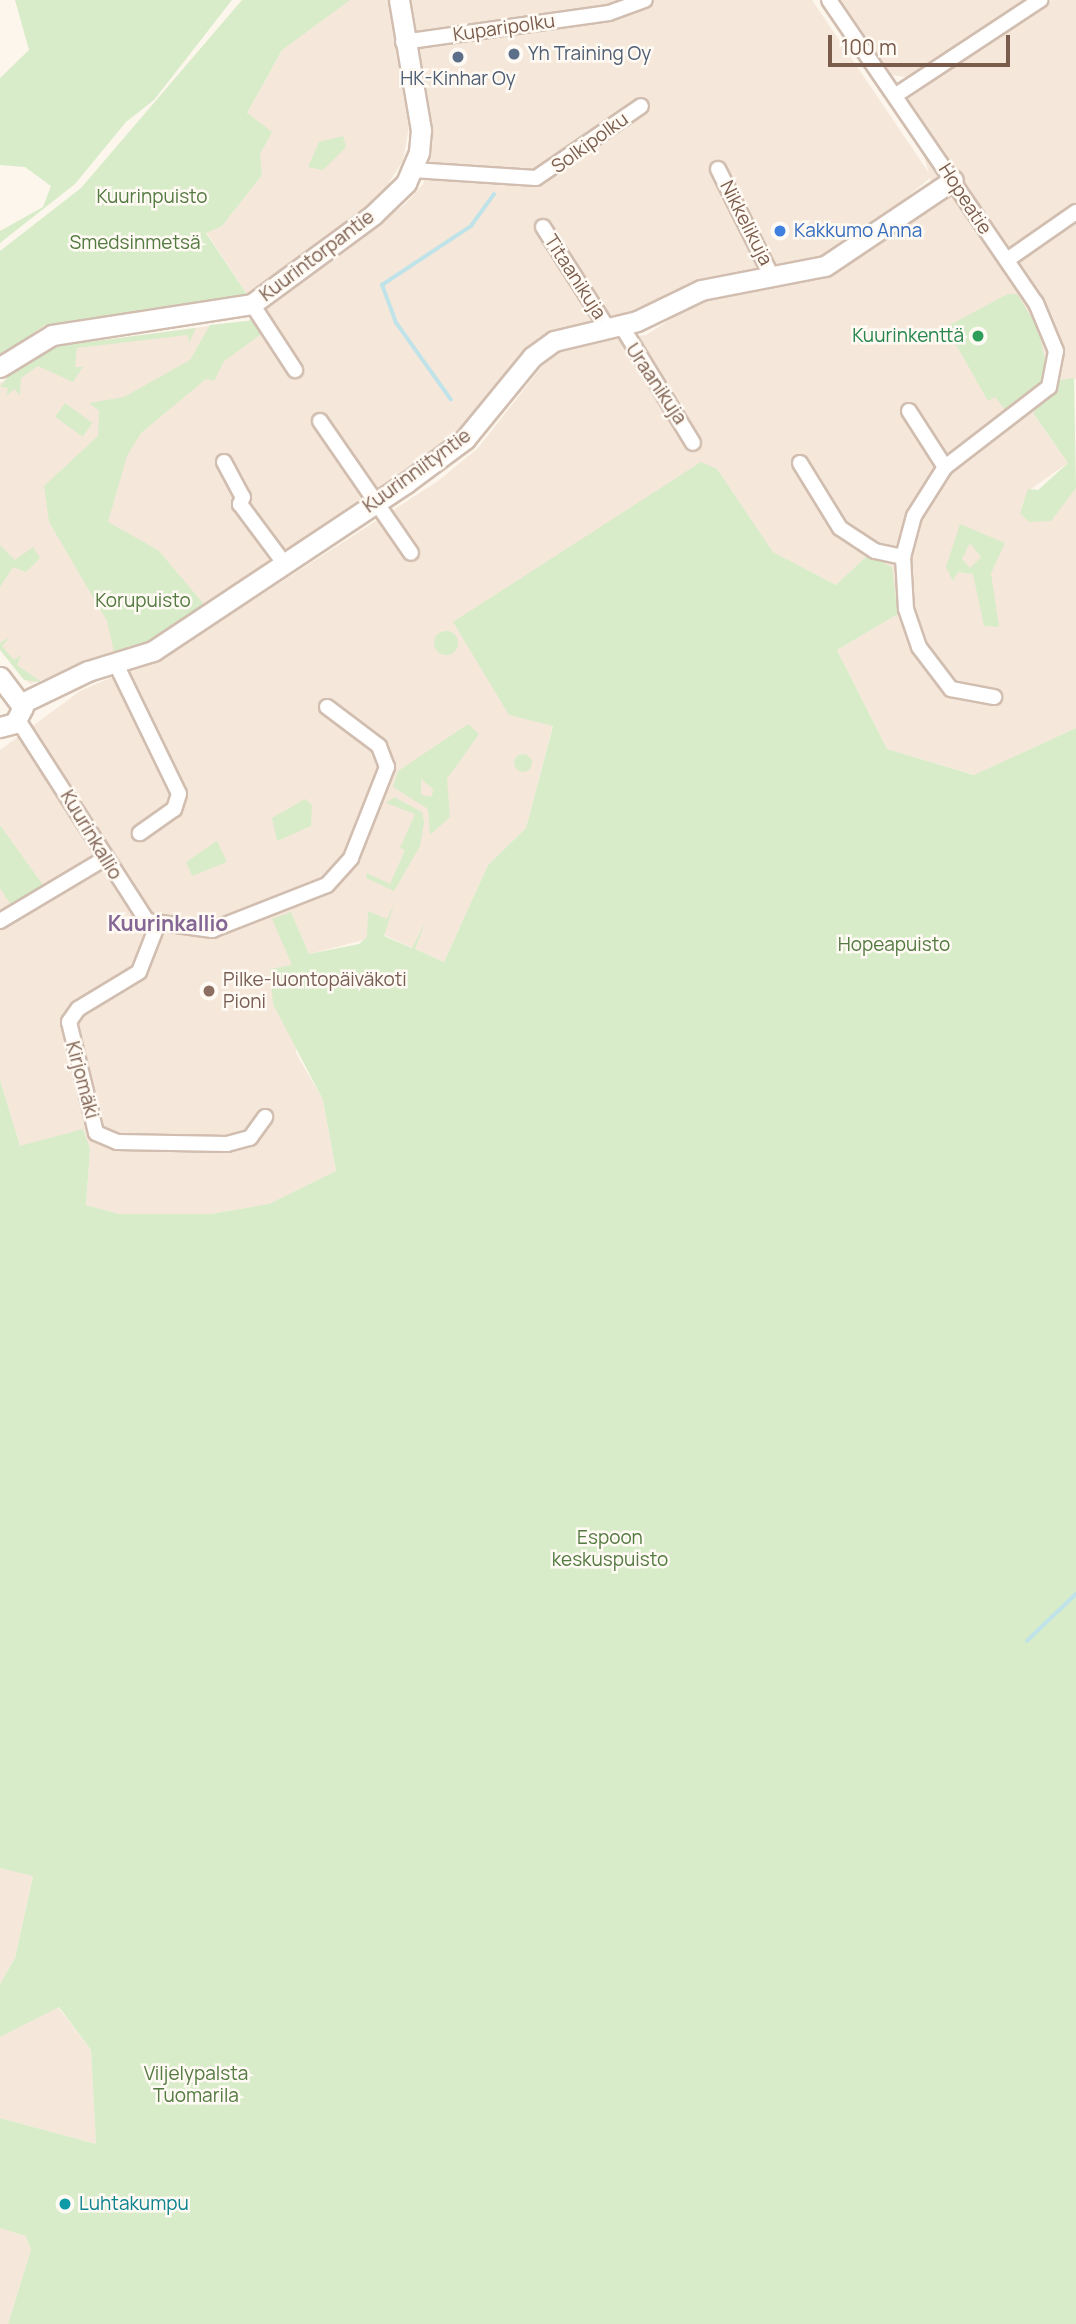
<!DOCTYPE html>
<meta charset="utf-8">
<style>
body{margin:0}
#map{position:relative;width:1076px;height:2324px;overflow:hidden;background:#fdf6ec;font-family:Manrope,sans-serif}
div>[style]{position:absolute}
.residential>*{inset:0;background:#f5e8da}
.green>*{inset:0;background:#d8ecc9;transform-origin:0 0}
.round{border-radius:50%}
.stream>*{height:3.5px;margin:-1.75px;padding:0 1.75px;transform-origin:1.75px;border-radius:1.75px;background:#bfe3e8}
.roads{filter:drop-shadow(2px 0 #d1beb0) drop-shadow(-2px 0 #d1beb0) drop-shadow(0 2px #d1beb0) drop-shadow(0 -2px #d1beb0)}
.street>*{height:14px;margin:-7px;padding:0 7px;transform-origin:7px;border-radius:7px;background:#fff}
.secondary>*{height:19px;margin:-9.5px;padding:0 9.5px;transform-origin:9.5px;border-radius:9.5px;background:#fff}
.dots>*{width:19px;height:19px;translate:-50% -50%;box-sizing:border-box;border:4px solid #fffaf3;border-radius:50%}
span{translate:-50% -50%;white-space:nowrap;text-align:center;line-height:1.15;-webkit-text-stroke:5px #fffaf3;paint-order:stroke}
.street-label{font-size:19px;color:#7a5c4d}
.service-label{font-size:19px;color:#4e5e75}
.left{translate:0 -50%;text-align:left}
.park-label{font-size:19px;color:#537a41}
.shop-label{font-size:19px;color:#366cbe}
.leisure-label{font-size:19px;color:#27864d}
.right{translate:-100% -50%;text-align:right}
.education-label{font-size:19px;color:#785e54}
.culture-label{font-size:19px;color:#0d838f}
.neighbourhood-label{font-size:21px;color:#846695;font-weight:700}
.scale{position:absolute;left:828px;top:35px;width:182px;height:32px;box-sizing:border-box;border:4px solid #7a5c4d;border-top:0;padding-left:9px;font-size:21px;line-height:24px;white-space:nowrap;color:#7a5c4d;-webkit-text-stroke:5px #fffaf3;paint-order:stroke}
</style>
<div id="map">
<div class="residential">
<div style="clip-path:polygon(347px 0,390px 0,409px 126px,403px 161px,376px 202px,248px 296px,206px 232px,222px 226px,262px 175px,247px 113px,282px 50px)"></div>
<div style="clip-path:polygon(410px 0,812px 0,929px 173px,906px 100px,1052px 0,1076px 0,1076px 379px,1060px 380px,1033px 413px,1068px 463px,1028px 491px,1021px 509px,1036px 522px,1076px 488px,1076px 728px,975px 775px,887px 749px,837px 650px,898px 614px,868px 555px,836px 585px,772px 552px,717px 469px,553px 725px,526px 828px,488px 865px,444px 962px,384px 935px,309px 954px,291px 912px,296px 1053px,323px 1100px,336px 1171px,270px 1204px,211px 1214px,119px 1214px,86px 1205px,90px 1149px,20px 1146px,0 1080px,0 750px,80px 691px,177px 649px,438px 481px,478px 448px,550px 356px,584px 341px,646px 335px,700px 300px,821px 278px,938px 201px,930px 178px,833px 259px,533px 349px,451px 445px,167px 637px,30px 684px,0 650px,0 383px,58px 346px,248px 321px,405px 204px,423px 184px,430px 159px)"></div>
<div style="clip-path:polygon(841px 0,1024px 0,912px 78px,892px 75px)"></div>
<div style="clip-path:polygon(0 1868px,33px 1875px,15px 1958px,0 1984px)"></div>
<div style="clip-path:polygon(58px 2007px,91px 2050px,96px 2144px,0 2118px,0 2037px)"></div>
<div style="clip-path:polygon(0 2228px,26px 2236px,31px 2250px,8px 2324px,0 2324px)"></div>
</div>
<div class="green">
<div style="clip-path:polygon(15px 0,232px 0,154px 100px,126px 122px,75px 184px,0 243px,0 231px,43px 207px,51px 186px,25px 167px,0 165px,0 78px,29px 50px)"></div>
<div style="clip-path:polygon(242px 0,350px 0,282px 50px,247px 113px,272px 132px,260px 154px,262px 175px,222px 226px,206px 233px,248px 296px,210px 308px,45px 325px,0 357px,0 251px,81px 188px)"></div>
<div style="clip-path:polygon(343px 136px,346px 147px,323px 170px,308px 167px,319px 142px)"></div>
<div style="clip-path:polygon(1008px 294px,1017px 294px,1037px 326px,1046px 363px,1041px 382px,1006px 411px,995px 397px,988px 401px,946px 327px)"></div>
<div style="clip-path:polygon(256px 320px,260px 335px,224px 361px,214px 381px,206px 379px,141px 433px,127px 456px,108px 522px,158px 550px,208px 609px,167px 637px,115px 657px,107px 621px,49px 522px,44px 486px,98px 436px,99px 411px,89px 403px,124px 397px,190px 360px,210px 325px)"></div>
<div style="clip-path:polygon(196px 328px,189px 343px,188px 335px,77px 348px,75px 367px,83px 367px,73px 382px,38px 366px,21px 378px,20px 395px,14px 389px,6px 396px,8px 388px,0 387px,14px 369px,58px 346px)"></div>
<div style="clip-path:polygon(1074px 378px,1076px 488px,1051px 521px,1029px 522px,1020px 513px,1028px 489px,1038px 490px,1068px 463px,1033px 413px,1060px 380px)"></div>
<div style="left:65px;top:403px;width:34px;height:17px;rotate:36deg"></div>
<div style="clip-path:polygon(701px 462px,717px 469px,773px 552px,836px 585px,868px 555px,892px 567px,898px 614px,837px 650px,887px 749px,974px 775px,1076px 728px,1076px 2324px,8px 2324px,31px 2250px,26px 2236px,0 2228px,0 2118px,96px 2144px,91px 2050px,59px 2007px,0 2037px,0 1984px,15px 1958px,33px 1876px,0 1868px,0 1080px,20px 1146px,83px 1129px,90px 1149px,86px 1205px,119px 1214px,211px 1214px,269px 1204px,336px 1171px,323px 1100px,273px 1004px,270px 969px,292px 965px,272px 919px,291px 912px,309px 954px,359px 944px,367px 937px,368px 911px,387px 919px,394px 905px,384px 936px,412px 948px,426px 921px,415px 949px,444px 962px,488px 865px,526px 828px,553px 726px,509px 715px,453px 622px)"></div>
<div style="clip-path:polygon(evenodd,960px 524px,1005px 543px,991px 573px,999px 627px,984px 626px,973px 574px,958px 572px,953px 581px,946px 567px,960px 524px,970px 543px,981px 557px,970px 568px,962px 559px,970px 543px)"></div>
<div style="clip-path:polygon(0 545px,15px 560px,33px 547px,40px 558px,26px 572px,13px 567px,0 587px)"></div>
<div class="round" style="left:434px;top:631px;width:24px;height:24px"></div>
<div style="clip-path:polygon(10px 637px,2px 646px,14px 660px,21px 655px,17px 665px,42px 682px,24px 680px,0 650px,0 643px)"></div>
<div style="clip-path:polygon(evenodd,468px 724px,479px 734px,447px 779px,450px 817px,430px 835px,428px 809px,393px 787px,398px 771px,468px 724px,421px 779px,434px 790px,431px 797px,421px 795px,421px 779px)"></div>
<div class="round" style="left:514px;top:754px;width:18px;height:18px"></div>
<div style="clip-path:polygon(394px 797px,422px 812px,424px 823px,420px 846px,394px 891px,366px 878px,367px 873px,390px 884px,405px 850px,400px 848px,415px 814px,386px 803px)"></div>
<div style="clip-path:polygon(305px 799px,312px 805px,311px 826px,277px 841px,272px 818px)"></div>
<div style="clip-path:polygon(0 825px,43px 885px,11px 905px,0 888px)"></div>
<div style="clip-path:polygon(217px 841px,227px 862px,192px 876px,186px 862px)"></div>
</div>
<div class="stream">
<div style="left:451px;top:400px;width:95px;rotate:-125.5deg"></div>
<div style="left:396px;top:323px;width:40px;rotate:-110.2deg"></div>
<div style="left:382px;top:285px;width:107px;rotate:-33.5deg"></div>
<div style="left:471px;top:226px;width:39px;rotate:-54deg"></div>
<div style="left:1027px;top:1641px;width:68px;rotate:-43.8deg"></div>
</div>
<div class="roads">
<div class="street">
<div style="left:829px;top:0;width:367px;rotate:55.7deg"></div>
<div style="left:1036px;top:303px;width:52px;rotate:67.4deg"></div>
<div style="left:1056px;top:351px;width:37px;rotate:101deg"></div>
<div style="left:1049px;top:387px;width:131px;rotate:142.4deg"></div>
<div style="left:945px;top:467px;width:58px;rotate:122.3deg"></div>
<div style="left:914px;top:516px;width:42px;rotate:105deg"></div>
<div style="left:903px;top:557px;width:52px;rotate:86.7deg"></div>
<div style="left:906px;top:609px;width:40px;rotate:71.1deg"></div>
<div style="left:919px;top:647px;width:53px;rotate:52.7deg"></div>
<div style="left:951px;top:689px;width:44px;rotate:10.5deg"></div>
<div style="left:403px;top:42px;width:208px;rotate:-8deg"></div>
<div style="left:609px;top:13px;width:38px;rotate:-20deg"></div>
<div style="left:896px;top:95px;width:173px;rotate:-33.4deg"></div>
<div style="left:718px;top:169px;width:121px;rotate:63.4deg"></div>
<div style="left:413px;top:170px;width:123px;rotate:3.7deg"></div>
<div style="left:536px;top:178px;width:127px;rotate:-34.4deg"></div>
<div style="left:543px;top:227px;width:119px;rotate:57.4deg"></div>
<div style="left:1007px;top:260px;width:84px;rotate:-34.8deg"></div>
<div style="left:252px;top:304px;width:79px;rotate:56.9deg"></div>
<div style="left:621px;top:325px;width:138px;rotate:58.6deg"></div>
<div style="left:909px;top:411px;width:67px;rotate:57.3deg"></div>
<div style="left:320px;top:421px;width:160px;rotate:55.4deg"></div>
<div style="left:224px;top:462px;width:40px;rotate:62deg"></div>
<div style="left:243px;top:497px;width:8px;rotate:113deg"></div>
<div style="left:240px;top:504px;width:74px;rotate:53.3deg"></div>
<div style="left:800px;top:463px;width:76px;rotate:58.4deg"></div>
<div style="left:840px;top:528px;width:42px;rotate:33.3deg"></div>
<div style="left:875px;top:551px;width:29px;rotate:12deg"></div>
<div style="left:116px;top:664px;width:144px;rotate:64.1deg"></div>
<div style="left:179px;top:794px;width:16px;rotate:108deg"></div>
<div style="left:174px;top:809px;width:42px;rotate:144.8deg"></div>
<div style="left:18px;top:720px;width:239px;rotate:57.3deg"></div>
<div style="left:147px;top:921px;width:66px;rotate:7.9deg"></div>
<div style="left:212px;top:930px;width:123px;rotate:-21.4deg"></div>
<div style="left:327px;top:885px;width:36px;rotate:-48deg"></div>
<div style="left:351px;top:858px;width:98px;rotate:-68.4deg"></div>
<div style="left:387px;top:767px;width:22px;rotate:-111deg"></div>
<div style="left:379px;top:746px;width:65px;rotate:-143.1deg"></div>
<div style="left:0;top:921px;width:121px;rotate:-30.8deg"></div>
<div style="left:157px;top:926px;width:49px;rotate:111.4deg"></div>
<div style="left:139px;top:972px;width:71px;rotate:148.8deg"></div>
<div style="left:78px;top:1009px;width:16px;rotate:125deg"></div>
<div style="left:69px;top:1022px;width:114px;rotate:76.3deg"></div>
<div style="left:96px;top:1133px;width:23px;rotate:23deg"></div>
<div style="left:117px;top:1142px;width:110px;rotate:1deg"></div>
<div style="left:227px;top:1144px;width:24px;rotate:-15deg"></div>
<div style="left:250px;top:1138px;width:26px;rotate:-54deg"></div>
</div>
<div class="secondary">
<div style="left:0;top:367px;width:61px;rotate:-31.6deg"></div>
<div style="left:52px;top:335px;width:202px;rotate:-8.8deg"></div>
<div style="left:252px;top:304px;width:150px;rotate:-36.3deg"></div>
<div style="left:373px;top:215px;width:46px;rotate:-44.1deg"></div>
<div style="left:406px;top:183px;width:34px;rotate:-67deg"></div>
<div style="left:419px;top:152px;width:22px;rotate:-85deg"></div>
<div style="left:421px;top:130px;width:132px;rotate:-99.6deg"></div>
<div style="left:0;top:677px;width:38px;rotate:53deg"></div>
<div style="left:23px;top:707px;width:18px;rotate:117deg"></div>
<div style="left:15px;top:723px;width:16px;rotate:165deg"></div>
<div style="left:22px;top:703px;width:73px;rotate:-25.9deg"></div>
<div style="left:88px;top:671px;width:68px;rotate:-17.1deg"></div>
<div style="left:153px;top:651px;width:304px;rotate:-33.6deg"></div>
<div style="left:406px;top:483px;width:74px;rotate:-36.7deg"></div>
<div style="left:465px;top:439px;width:106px;rotate:-50.7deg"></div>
<div style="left:532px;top:357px;width:27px;rotate:-36deg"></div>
<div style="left:554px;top:341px;width:85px;rotate:-13.5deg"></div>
<div style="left:637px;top:321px;width:71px;rotate:-25.8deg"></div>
<div style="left:701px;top:290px;width:126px;rotate:-11deg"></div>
<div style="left:825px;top:266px;width:154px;rotate:-33.9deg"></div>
</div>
</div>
<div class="dots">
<div style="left:514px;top:54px;background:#5c6f8a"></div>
<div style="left:458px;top:57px;background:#5c6f8a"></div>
<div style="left:780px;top:231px;background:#3f7fe0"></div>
<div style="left:978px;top:336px;background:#2e9e5b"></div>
<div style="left:209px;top:991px;background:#8d6e63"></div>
<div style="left:65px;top:2204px;background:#0f9aa8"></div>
</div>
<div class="street-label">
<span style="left:504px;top:28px;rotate:-8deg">Kuparipolku</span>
<span style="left:590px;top:143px;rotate:-36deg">Solkipolku</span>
<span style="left:965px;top:199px;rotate:57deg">Hopeatie</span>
<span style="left:746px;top:223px;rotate:63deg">Nikkelikuja</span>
<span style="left:317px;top:256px;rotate:-37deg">Kuurintorpantie</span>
<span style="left:575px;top:277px;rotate:57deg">Titaanikuja</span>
<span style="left:656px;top:384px;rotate:56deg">Uraanikuja</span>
<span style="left:417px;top:471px;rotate:-36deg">Kuurinniityntie</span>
<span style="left:91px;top:835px;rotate:59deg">Kuurinkallio</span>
<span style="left:82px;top:1080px;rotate:75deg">Kirjomäki</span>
</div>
<div class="service-label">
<span class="left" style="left:528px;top:54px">Yh Training Oy</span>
<span style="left:458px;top:79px">HK-Kinhar Oy</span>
</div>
<div class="park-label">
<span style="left:152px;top:197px">Kuurinpuisto</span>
<span style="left:135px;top:243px">Smedsinmetsä</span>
<span style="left:143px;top:601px">Korupuisto</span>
<span style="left:894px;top:945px">Hopeapuisto</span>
<span style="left:610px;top:1549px">Espoon<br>keskuspuisto</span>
<span style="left:196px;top:2085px">Viljelypalsta<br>Tuomarila</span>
</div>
<div class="shop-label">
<span class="left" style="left:794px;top:231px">Kakkumo Anna</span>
</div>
<div class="leisure-label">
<span class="right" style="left:964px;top:336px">Kuurinkenttä</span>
</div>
<div class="education-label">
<span class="left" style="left:223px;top:991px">Pilke-luontopäiväkoti<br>Pioni</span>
</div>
<div class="culture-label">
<span class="left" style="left:79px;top:2204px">Luhtakumpu</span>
</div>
<div class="neighbourhood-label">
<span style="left:168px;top:923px">Kuurinkallio</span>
</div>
<div class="scale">100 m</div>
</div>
